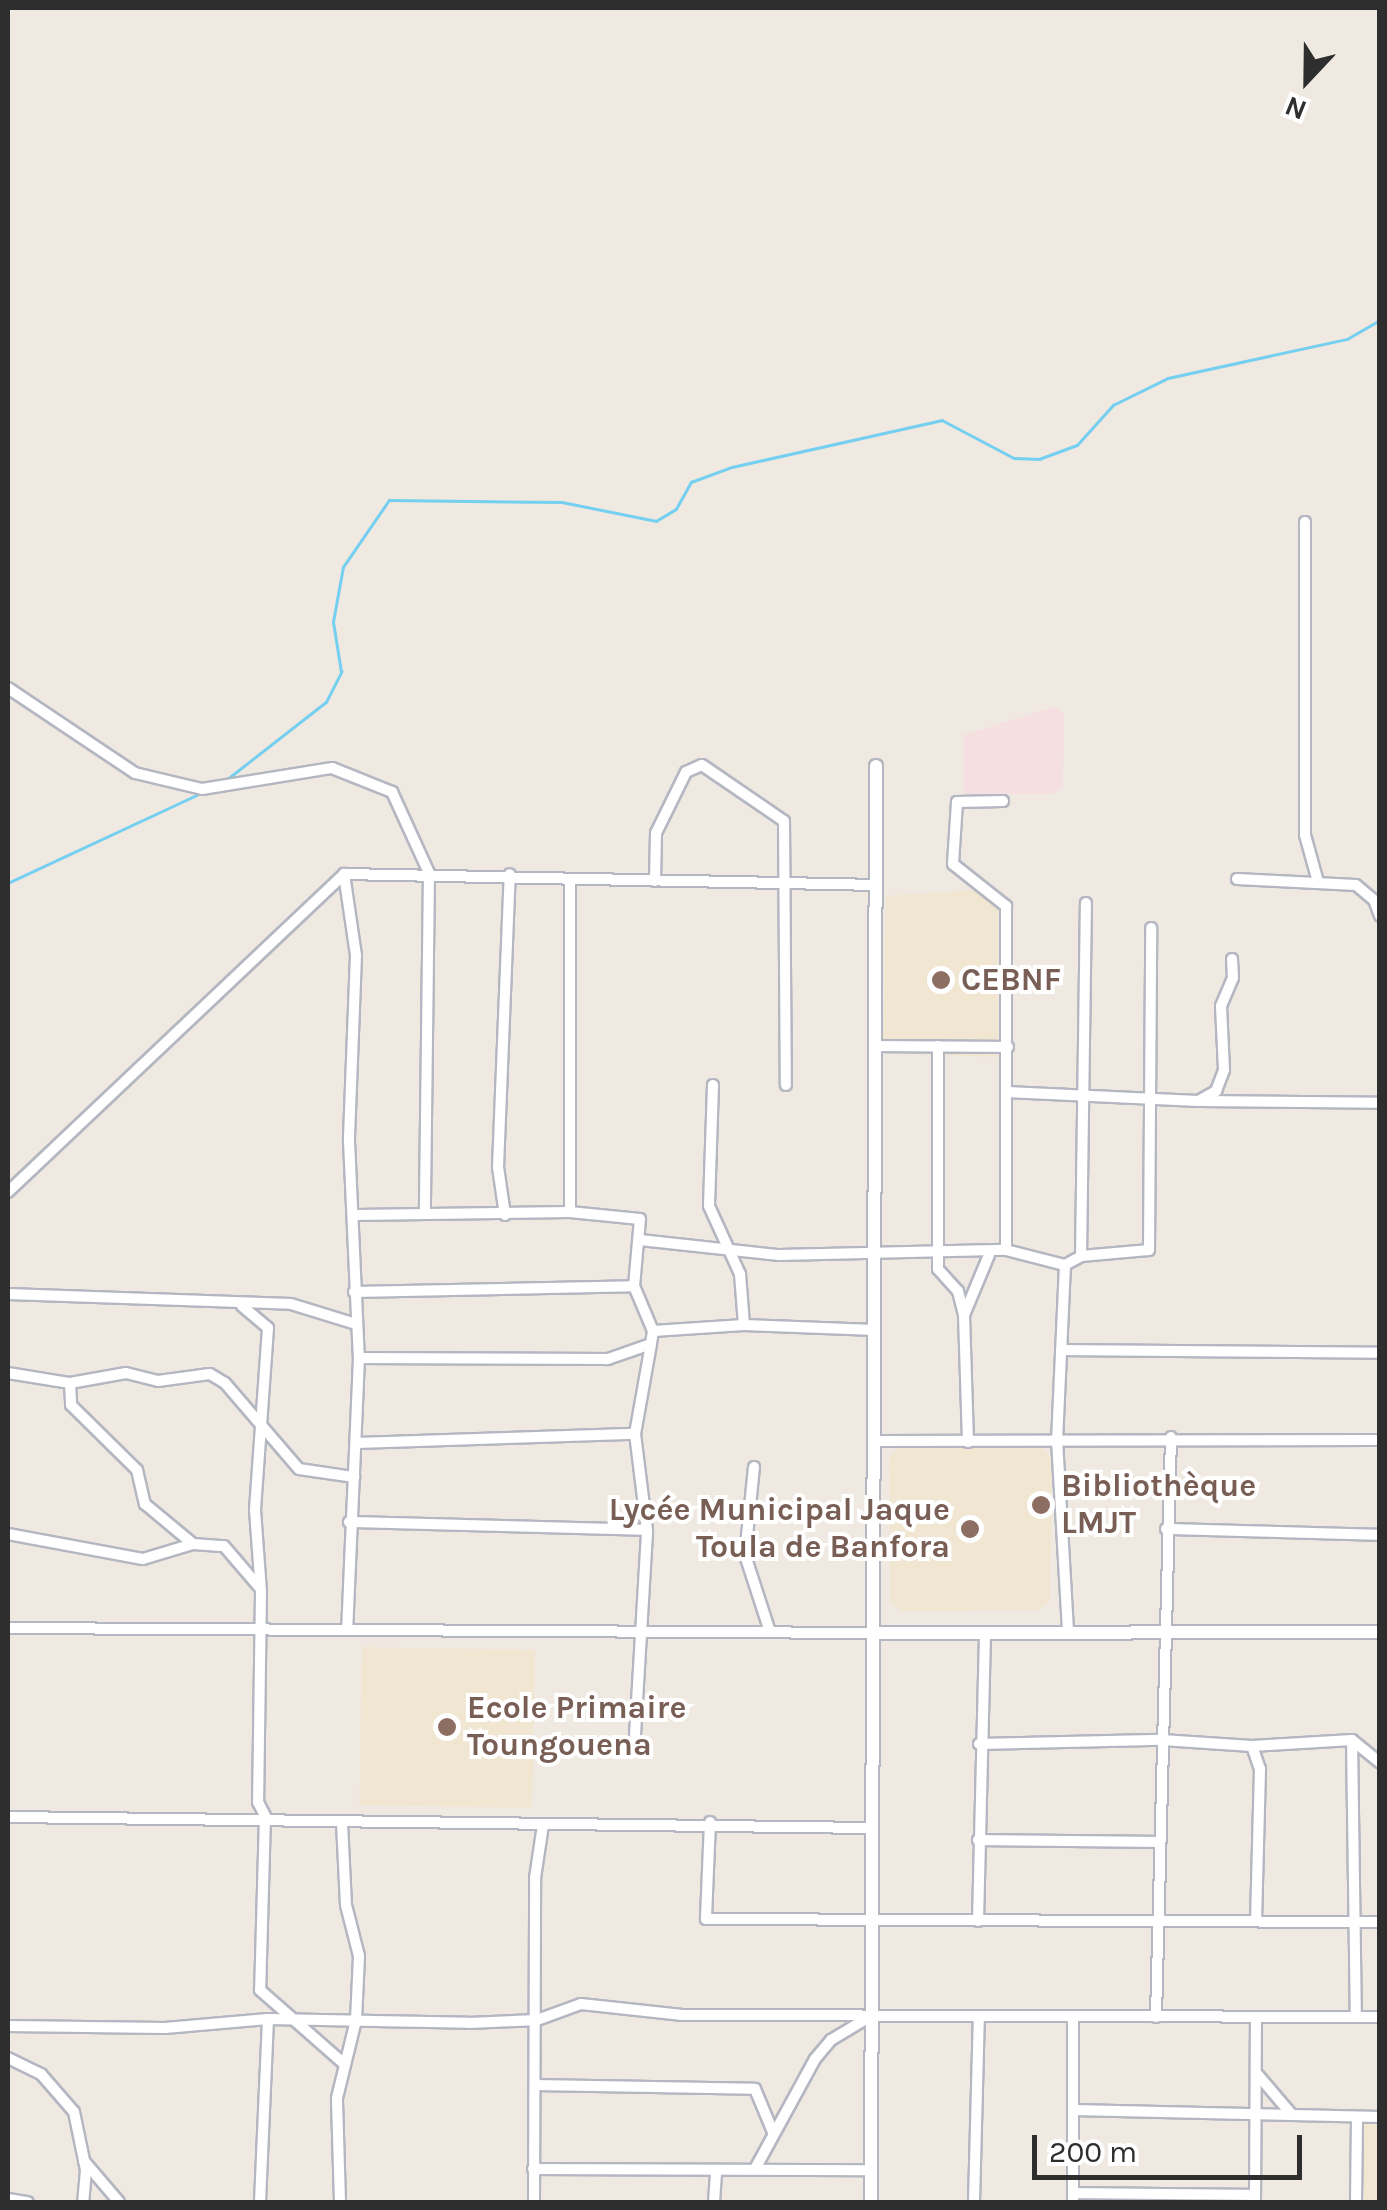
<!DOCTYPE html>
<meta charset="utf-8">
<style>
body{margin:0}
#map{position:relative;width:1387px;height:2210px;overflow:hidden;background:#efe9e1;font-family:Karla,sans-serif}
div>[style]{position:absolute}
.education>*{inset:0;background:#f0e6d1;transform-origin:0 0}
.medical>*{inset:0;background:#f5dfe0}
.stream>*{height:2.5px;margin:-1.25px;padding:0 1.25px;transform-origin:1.25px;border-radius:1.25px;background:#75cff0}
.roads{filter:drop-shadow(2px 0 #b4b7c1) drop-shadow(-2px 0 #b4b7c1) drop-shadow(0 2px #b4b7c1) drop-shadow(0 -2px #b4b7c1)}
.minor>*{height:10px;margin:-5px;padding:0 5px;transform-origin:5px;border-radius:5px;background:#fff}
.tertiary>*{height:12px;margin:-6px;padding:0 6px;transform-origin:6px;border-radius:6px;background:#fff}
.dots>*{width:28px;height:28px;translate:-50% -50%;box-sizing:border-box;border:5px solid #fff;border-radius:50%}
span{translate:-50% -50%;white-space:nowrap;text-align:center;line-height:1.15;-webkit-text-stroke:8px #fff;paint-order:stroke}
.education-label{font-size:32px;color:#785e54;font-weight:700}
.left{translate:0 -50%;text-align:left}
.right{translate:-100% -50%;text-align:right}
.frame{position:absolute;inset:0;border:10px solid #2e2e2e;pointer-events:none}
.north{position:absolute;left:1257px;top:30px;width:100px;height:100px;-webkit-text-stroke:8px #fff;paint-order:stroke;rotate:202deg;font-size:28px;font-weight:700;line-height:40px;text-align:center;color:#2e2e2e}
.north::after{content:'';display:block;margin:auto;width:35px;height:45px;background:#2e2e2e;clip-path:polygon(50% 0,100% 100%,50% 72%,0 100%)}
.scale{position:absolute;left:1032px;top:2135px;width:270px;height:45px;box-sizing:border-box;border:5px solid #2e2e2e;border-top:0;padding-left:12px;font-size:30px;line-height:35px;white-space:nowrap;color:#2e2e2e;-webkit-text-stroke:8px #fff;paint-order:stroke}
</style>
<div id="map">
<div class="education">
<div style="clip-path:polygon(976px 890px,998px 907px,998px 1057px,883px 1053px,886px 896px)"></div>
<div style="clip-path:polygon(899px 1447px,1041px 1447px,1052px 1458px,1050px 1600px,1039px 1610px,900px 1611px,890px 1601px,889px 1457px)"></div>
<div style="left:362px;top:1647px;width:173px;height:158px;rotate:1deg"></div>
<div style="left:1379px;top:2124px;width:78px;height:15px;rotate:90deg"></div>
</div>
<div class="medical">
<div style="clip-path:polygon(1053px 707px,1064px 713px,1063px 788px,1054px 794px,964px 794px,964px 735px)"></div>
</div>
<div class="stream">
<div style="left:226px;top:780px;width:127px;rotate:-38deg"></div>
<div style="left:326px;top:702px;width:34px;rotate:-63deg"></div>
<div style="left:341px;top:672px;width:51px;rotate:-99.1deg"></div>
<div style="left:333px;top:622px;width:56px;rotate:-79.7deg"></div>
<div style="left:343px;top:567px;width:81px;rotate:-55.5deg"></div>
<div style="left:389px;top:500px;width:173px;rotate:0.7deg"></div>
<div style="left:562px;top:502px;width:96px;rotate:11.4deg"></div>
<div style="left:656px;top:521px;width:23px;rotate:-31deg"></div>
<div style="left:676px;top:509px;width:31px;rotate:-61deg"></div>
<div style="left:691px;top:482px;width:44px;rotate:-20.1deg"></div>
<div style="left:732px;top:467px;width:215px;rotate:-12.6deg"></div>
<div style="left:942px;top:420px;width:81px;rotate:27.8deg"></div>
<div style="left:1014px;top:458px;width:25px;rotate:2deg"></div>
<div style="left:1039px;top:459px;width:40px;rotate:-20.2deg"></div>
<div style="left:1077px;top:445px;width:54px;rotate:-48deg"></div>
<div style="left:1113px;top:405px;width:61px;rotate:-26.1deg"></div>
<div style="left:1168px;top:378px;width:183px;rotate:-12.3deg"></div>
<div style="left:1347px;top:339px;width:38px;rotate:-30deg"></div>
<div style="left:8px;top:883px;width:213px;rotate:-25deg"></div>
</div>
<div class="roads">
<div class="minor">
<div style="left:1305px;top:522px;width:313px;rotate:90deg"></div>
<div style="left:1305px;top:835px;width:49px;rotate:74.5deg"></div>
<div style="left:8px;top:688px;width:153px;rotate:33.8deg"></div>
<div style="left:135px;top:773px;width:69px;rotate:13.4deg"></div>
<div style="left:202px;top:789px;width:132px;rotate:-9.2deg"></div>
<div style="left:332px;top:768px;width:65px;rotate:21.8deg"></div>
<div style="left:392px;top:792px;width:89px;rotate:65.4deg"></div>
<div style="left:429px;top:873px;width:341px;rotate:90.7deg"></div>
<div style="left:1003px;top:801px;width:46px;rotate:178.8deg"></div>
<div style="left:957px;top:802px;width:62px;rotate:93.7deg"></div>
<div style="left:953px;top:864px;width:68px;rotate:38.4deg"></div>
<div style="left:1006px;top:906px;width:344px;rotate:90deg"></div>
<div style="left:344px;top:874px;width:82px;rotate:81.6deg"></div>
<div style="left:356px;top:955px;width:186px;rotate:92.2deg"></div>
<div style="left:349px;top:1141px;width:217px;rotate:87.4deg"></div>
<div style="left:359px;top:1358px;width:272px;rotate:92.5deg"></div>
<div style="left:1237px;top:879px;width:119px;rotate:2.9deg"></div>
<div style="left:1356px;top:885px;width:23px;rotate:40deg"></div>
<div style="left:1374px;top:900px;width:17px;rotate:69deg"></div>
<div style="left:655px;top:881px;width:48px;rotate:-88.8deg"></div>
<div style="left:656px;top:833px;width:68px;rotate:-63.8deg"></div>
<div style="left:686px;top:772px;width:17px;rotate:-24deg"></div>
<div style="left:702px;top:765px;width:99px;rotate:34.3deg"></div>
<div style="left:784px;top:821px;width:264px;rotate:89.6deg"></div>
<div style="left:876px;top:1046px;width:132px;rotate:0.4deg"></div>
<div style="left:938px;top:1046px;width:223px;rotate:90deg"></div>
<div style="left:938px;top:1269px;width:30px;rotate:48deg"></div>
<div style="left:958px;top:1291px;width:25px;rotate:76deg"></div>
<div style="left:713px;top:1085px;width:121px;rotate:91.9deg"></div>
<div style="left:709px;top:1206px;width:75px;rotate:65.5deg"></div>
<div style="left:740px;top:1274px;width:51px;rotate:85.5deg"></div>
<div style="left:1007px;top:1092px;width:191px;rotate:2.7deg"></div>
<div style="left:1198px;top:1101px;width:21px;rotate:-29deg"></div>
<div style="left:1216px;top:1091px;width:22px;rotate:-69deg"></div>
<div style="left:1224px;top:1070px;width:64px;rotate:-92.7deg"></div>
<div style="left:1221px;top:1006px;width:30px;rotate:-67deg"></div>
<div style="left:1233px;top:978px;width:19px;rotate:-93deg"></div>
<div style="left:1201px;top:1101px;width:179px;rotate:0.6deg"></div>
<div style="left:8px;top:1192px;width:463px;rotate:-43.4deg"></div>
<div style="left:344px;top:874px;width:532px;rotate:1.18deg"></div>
<div style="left:570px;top:1212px;width:332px;rotate:-90deg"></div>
<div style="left:355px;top:1215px;width:215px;rotate:-0.8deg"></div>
<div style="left:570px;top:1212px;width:70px;rotate:5.7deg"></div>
<div style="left:640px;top:1219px;width:67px;rotate:95.1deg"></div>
<div style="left:634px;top:1286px;width:49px;rotate:67.1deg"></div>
<div style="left:653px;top:1331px;width:13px;rotate:99deg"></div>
<div style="left:651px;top:1344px;width:46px;rotate:160.8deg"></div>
<div style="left:608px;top:1359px;width:249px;rotate:-179.8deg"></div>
<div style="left:505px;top:1215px;width:49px;rotate:-98.3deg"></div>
<div style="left:498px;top:1167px;width:293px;rotate:-87.7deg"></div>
<div style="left:640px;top:1240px;width:140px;rotate:6.2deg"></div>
<div style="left:779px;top:1255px;width:227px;rotate:-1.3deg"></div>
<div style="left:1006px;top:1250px;width:61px;rotate:14.3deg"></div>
<div style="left:1065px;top:1265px;width:18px;rotate:-29deg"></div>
<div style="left:1081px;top:1256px;width:68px;rotate:-5deg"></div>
<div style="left:1149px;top:1250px;width:322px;rotate:-89.6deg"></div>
<div style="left:1081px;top:1256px;width:353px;rotate:-89.2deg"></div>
<div style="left:1065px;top:1265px;width:175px;rotate:92.6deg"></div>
<div style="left:1057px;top:1440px;width:193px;rotate:86.7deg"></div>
<div style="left:354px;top:1292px;width:280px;rotate:-1.2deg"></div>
<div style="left:8px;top:1294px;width:283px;rotate:2deg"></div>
<div style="left:291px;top:1304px;width:68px;rotate:17.1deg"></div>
<div style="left:242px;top:1306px;width:34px;rotate:40deg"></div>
<div style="left:268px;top:1328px;width:182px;rotate:94.1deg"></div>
<div style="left:255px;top:1510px;width:82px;rotate:85.8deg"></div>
<div style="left:261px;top:1592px;width:210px;rotate:90.8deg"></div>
<div style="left:258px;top:1802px;width:16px;rotate:63deg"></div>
<div style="left:265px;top:1816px;width:174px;rotate:91.6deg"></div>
<div style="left:260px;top:1990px;width:111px;rotate:41.3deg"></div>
<div style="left:653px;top:1331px;width:91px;rotate:-3.8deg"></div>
<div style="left:744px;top:1325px;width:131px;rotate:2.2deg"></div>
<div style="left:1061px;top:1350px;width:319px;rotate:0.5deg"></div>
<div style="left:8px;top:1373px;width:63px;rotate:9.2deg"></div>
<div style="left:70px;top:1383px;width:22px;rotate:87deg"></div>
<div style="left:71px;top:1405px;width:93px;rotate:44.6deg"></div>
<div style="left:137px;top:1470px;width:35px;rotate:77deg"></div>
<div style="left:145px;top:1504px;width:62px;rotate:39.8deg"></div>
<div style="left:70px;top:1383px;width:57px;rotate:-10.1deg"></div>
<div style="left:126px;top:1373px;width:33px;rotate:14deg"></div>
<div style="left:158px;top:1381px;width:52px;rotate:-7.7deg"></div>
<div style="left:210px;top:1374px;width:17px;rotate:31deg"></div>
<div style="left:225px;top:1383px;width:113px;rotate:49.3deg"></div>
<div style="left:299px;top:1469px;width:56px;rotate:8.3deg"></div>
<div style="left:877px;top:1441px;width:503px;rotate:-0.11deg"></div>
<div style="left:968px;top:1442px;width:127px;rotate:-91.8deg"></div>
<div style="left:964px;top:1315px;width:65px;rotate:-67.4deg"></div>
<div style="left:357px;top:1443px;width:278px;rotate:-1.9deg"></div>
<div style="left:754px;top:1467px;width:88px;rotate:95.8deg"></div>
<div style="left:745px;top:1555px;width:81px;rotate:72deg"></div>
<div style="left:349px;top:1522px;width:298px;rotate:1.5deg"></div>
<div style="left:1166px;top:1529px;width:214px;rotate:1.6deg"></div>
<div style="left:8px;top:1534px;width:137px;rotate:10.5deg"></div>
<div style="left:143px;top:1559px;width:52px;rotate:-16.7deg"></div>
<div style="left:193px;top:1544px;width:31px;rotate:4deg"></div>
<div style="left:224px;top:1546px;width:55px;rotate:49.4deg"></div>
<div style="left:8px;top:1628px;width:868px;rotate:0.33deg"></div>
<div style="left:635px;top:1735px;width:205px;rotate:-86.6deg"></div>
<div style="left:647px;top:1530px;width:97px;rotate:-97.1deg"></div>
<div style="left:635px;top:1434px;width:91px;rotate:-79.9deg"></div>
<div style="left:1352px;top:1740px;width:276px;rotate:89.2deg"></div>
<div style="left:979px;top:1744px;width:183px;rotate:-1.3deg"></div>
<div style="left:1162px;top:1740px;width:90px;rotate:3.8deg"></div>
<div style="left:1252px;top:1746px;width:100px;rotate:-3.4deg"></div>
<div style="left:1352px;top:1740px;width:36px;rotate:39deg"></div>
<div style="left:1252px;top:1746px;width:24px;rotate:71deg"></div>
<div style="left:1260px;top:1769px;width:149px;rotate:91.5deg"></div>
<div style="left:8px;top:1817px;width:865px;rotate:0.73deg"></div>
<div style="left:710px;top:1822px;width:97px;rotate:92.4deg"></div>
<div style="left:706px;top:1919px;width:674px;rotate:0.26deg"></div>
<div style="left:978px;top:1840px;width:181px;rotate:0.6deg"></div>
<div style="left:978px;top:1921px;width:288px;rotate:-88.6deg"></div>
<div style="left:1156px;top:2017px;width:580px;rotate:-88.52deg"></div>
<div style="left:8px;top:2026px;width:157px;rotate:0.7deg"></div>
<div style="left:165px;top:2028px;width:103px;rotate:-5deg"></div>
<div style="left:268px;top:2019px;width:201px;rotate:1.1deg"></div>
<div style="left:469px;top:2023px;width:68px;rotate:-2.5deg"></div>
<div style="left:537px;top:2020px;width:47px;rotate:-20deg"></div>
<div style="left:581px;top:2004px;width:102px;rotate:6.2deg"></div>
<div style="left:682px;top:2015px;width:698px;rotate:0.16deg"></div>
<div style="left:8px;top:2058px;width:37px;rotate:26deg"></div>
<div style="left:41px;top:2074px;width:50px;rotate:49deg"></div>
<div style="left:74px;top:2112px;width:59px;rotate:78.3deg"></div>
<div style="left:86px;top:2170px;width:32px;rotate:95deg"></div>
<div style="left:1258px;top:2075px;width:52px;rotate:49.6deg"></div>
<div style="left:535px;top:2085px;width:220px;rotate:1deg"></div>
<div style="left:755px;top:2089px;width:47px;rotate:67.3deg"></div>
<div style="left:1073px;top:2110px;width:307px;rotate:1.3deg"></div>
<div style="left:84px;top:2161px;width:54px;rotate:49.5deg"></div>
<div style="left:533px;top:2169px;width:338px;rotate:0.2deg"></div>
<div style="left:755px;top:2169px;width:125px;rotate:-61.4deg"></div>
<div style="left:815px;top:2059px;width:25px;rotate:-50deg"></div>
<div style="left:831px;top:2040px;width:47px;rotate:-31deg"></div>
<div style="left:1073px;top:2193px;width:182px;rotate:0.6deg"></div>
<div style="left:8px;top:2199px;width:20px;rotate:9deg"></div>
<div style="left:260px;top:2202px;width:183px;rotate:-87.5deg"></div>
<div style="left:340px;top:2202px;width:104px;rotate:-91.7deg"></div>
<div style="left:337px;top:2098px;width:80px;rotate:-76.3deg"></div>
<div style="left:356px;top:2020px;width:64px;rotate:-87.3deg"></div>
<div style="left:359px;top:1956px;width:53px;rotate:-104.3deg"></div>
<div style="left:346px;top:1905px;width:81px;rotate:-92.8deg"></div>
<div style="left:534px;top:2202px;width:324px;rotate:-89.8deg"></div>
<div style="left:535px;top:1878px;width:54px;rotate:-81.4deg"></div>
<div style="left:714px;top:2202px;width:28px;rotate:-86deg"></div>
<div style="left:974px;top:2202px;width:185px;rotate:-88.5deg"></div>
<div style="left:1073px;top:2202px;width:186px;rotate:-90deg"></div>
<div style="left:1255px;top:2202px;width:184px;rotate:-89.7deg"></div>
<div style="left:1356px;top:2202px;width:85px;rotate:-89.3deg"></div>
</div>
<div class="tertiary">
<div style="left:877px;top:1633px;width:503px;rotate:-0.11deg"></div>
<div style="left:871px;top:2202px;width:1436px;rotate:-89.8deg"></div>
</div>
</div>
<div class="dots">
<div style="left:941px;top:980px;background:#8d6e63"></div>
<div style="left:1041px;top:1505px;background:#8d6e63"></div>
<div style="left:970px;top:1529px;background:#8d6e63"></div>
<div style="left:447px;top:1727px;background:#8d6e63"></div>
</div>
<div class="education-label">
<span class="left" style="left:961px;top:980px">CEBNF</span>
<span class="left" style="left:1061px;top:1505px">Bibliothèque<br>LMJT</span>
<span class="right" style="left:950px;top:1529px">Lycée Municipal Jaque<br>Toula de Banfora</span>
<span class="left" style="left:467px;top:1727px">Ecole Primaire<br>Toungouena</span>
</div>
<div class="frame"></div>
<div class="north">N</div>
<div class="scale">200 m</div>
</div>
